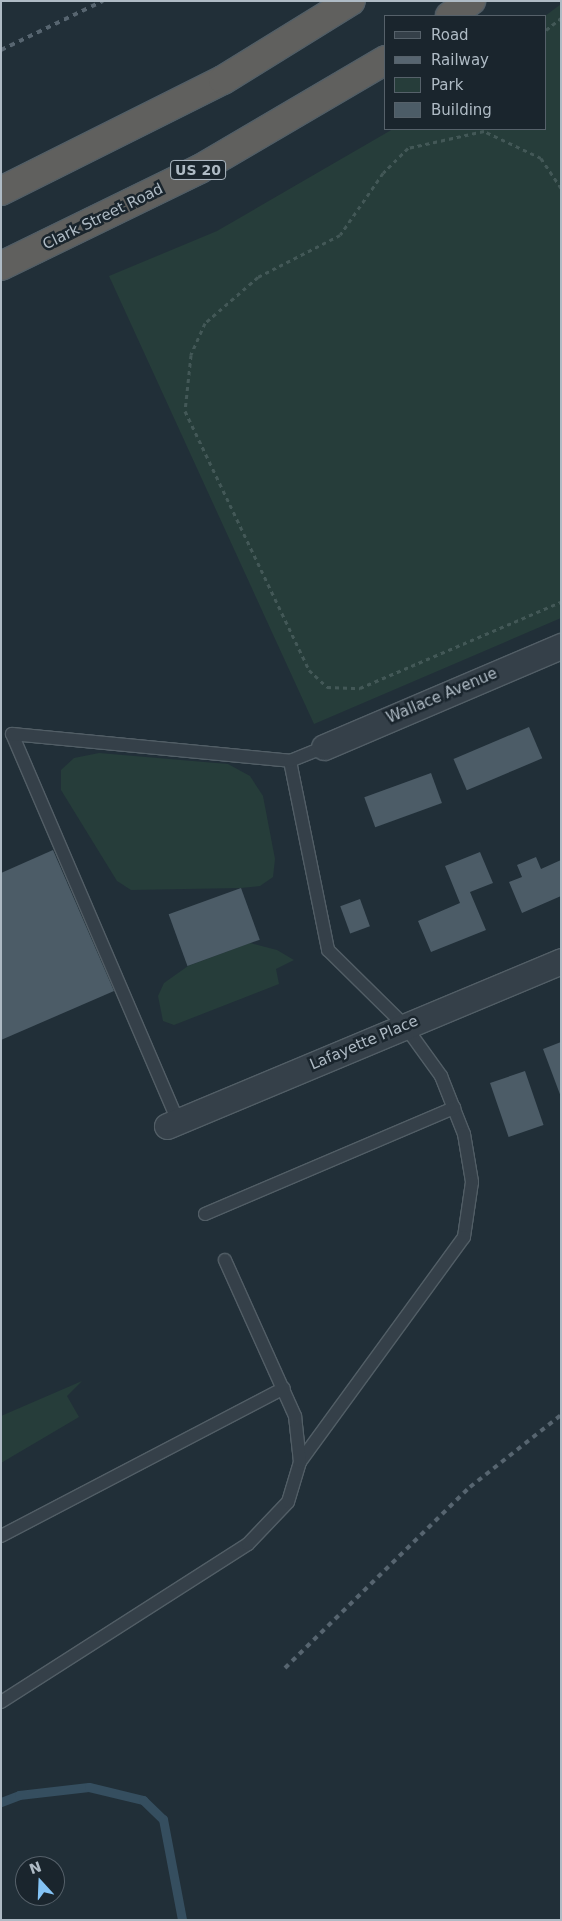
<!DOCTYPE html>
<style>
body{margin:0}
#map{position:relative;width:562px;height:1921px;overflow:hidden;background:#212f38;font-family:"DejaVu Sans",sans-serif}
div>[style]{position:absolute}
.green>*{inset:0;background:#263d3a}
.stream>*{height:9px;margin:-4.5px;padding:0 4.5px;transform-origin:4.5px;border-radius:4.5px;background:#354e5f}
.building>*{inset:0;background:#4c5c67;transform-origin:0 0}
.path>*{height:3px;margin-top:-1.5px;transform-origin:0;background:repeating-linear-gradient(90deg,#435857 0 4px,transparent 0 8px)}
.roads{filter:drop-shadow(1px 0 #525e66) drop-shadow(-1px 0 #525e66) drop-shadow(0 1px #525e66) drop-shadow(0 -1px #525e66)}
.service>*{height:12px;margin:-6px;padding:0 6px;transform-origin:6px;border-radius:6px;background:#354049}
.minor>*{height:25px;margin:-12.5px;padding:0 12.5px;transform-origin:12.5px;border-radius:12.5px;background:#354049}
.trunk>*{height:28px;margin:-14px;padding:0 14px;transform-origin:14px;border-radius:14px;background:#60605e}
.rail>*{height:4px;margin-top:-2px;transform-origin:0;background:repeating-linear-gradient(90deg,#576570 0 5px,transparent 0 10px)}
span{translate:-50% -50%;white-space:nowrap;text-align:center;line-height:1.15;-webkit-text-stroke:5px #1a252d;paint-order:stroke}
.shield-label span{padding:1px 4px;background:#1a252d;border:1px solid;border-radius:4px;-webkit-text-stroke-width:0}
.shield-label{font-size:14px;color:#afbbc5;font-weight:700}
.street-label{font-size:15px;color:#afbbc5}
.frame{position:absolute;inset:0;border:2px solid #afbbc5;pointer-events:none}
.legend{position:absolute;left:384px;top:15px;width:162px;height:115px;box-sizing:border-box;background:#1a252d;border:1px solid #56616a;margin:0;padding:6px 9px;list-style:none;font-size:15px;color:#afbbc5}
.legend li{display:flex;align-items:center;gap:10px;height:25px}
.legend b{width:25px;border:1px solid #56616a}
.north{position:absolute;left:15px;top:1856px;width:50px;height:50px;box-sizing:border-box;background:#1a252d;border:1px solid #56616a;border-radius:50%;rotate:340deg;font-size:14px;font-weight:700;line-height:20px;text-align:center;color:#afbbc5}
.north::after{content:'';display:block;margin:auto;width:18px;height:22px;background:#84c3f5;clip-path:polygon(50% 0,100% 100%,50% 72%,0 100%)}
</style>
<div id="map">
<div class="green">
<div style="clip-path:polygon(561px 4px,561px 618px,314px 724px,109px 276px,217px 231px,393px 129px,546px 129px,545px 16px)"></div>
<div style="clip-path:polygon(99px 753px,228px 764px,250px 776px,263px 796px,275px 859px,273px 877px,260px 886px,241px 888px,131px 890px,117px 881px,61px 790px,61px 770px,74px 758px)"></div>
<div style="clip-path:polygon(250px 943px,277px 950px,294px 960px,276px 969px,279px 984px,174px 1025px,163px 1021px,158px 996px,164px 983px,188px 966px)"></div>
<div style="clip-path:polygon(82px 1381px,67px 1396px,79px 1417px,1px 1463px,1px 1416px)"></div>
</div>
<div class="stream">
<div style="left:1px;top:1802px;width:19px;rotate:-21deg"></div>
<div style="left:19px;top:1795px;width:70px;rotate:-6.5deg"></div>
<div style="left:89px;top:1787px;width:56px;rotate:13.5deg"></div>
<div style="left:143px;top:1800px;width:28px;rotate:44deg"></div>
<div style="left:163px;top:1819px;width:103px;rotate:79.3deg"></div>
</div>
<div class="building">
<div style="left:529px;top:727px;width:34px;height:82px;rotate:67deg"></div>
<div style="left:431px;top:773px;width:32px;height:71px;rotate:70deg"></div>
<div style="clip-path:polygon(53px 850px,114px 991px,1px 1040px,1px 873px)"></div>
<div style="clip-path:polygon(480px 852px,493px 883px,470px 892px,486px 930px,431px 952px,418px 921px,460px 903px,445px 866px)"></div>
<div style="clip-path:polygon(536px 857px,541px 869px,561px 860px,561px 896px,522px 913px,509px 882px,522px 877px,517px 865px)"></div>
<div style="left:241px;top:888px;width:55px;height:77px;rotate:70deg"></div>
<div style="left:360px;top:899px;width:29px;height:21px;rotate:70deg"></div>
<div style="clip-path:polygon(561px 1042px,561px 1097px,543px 1049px)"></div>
<div style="left:525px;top:1071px;width:57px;height:37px;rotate:71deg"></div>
</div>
<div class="path">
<div style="left:546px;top:30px;width:19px;rotate:-39deg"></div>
<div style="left:561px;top:188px;width:36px;rotate:-124deg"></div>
<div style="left:541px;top:158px;width:63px;rotate:-154.7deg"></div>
<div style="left:484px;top:131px;width:78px;rotate:167.4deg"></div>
<div style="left:408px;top:148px;width:35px;rotate:135deg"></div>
<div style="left:383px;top:173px;width:75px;rotate:124.7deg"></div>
<div style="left:340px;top:235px;width:92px;rotate:152.9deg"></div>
<div style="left:258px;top:277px;width:70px;rotate:139deg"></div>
<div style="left:205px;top:323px;width:35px;rotate:114deg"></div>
<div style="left:191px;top:355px;width:56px;rotate:96.1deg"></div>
<div style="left:185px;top:411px;width:287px;rotate:64.4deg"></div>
<div style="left:309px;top:670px;width:25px;rotate:43deg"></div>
<div style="left:327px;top:687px;width:33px;rotate:2deg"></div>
<div style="left:360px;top:688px;width:219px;rotate:-23.2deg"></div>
</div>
<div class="roads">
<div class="service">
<div style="left:290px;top:761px;width:193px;rotate:78.6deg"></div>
<div style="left:328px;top:950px;width:108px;rotate:44.6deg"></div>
<div style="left:405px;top:1026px;width:62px;rotate:54.2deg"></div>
<div style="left:441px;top:1076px;width:62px;rotate:68.4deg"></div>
<div style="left:464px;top:1134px;width:49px;rotate:80.5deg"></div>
<div style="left:472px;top:1182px;width:56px;rotate:98.3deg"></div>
<div style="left:464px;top:1237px;width:278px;rotate:126.1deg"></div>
<div style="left:178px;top:1121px;width:421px;rotate:-113.2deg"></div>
<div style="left:12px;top:734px;width:279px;rotate:5.5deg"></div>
<div style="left:290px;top:761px;width:37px;rotate:-22deg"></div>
<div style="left:205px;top:1214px;width:271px;rotate:-23.1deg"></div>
<div style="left:1px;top:1536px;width:319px;rotate:-27.6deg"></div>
<div style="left:1px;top:1702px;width:293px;rotate:-32.6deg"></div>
<div style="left:248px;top:1544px;width:58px;rotate:-46.4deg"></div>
<div style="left:288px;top:1502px;width:42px;rotate:-73.3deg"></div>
<div style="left:300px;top:1462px;width:46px;rotate:-96.2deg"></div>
<div style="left:295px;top:1416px;width:171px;rotate:-114.2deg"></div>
</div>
<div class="minor">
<div style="left:324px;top:747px;width:258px;rotate:-23.1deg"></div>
<div style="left:167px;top:1126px;width:427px;rotate:-22.7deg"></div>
</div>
<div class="trunk">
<div style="left:450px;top:16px;width:26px;rotate:-36deg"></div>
<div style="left:1px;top:191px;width:248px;rotate:-26.6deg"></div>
<div style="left:223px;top:80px;width:150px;rotate:-31.7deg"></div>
<div style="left:1px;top:266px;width:221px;rotate:-26deg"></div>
<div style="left:200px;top:169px;width:216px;rotate:-30.4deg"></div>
</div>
</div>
<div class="rail">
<div style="left:1px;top:50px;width:113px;rotate:-25.7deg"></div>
<div style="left:285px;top:1668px;width:259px;rotate:-44.4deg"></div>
<div style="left:470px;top:1487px;width:116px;rotate:-38.4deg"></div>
</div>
<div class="shield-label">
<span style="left:198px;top:170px">US 20</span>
</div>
<div class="street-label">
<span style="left:103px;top:217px;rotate:-26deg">Clark Street Road</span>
<span style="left:442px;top:696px;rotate:-23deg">Wallace Avenue</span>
<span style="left:364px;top:1043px;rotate:-23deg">Lafayette Place</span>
</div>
<div class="frame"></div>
<ul class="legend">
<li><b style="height:6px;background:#354049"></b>Road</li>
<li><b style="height:6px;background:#576570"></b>Railway</li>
<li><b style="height:14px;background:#263d3a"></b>Park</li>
<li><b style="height:14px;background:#4c5c67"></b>Building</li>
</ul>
<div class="north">N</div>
</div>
